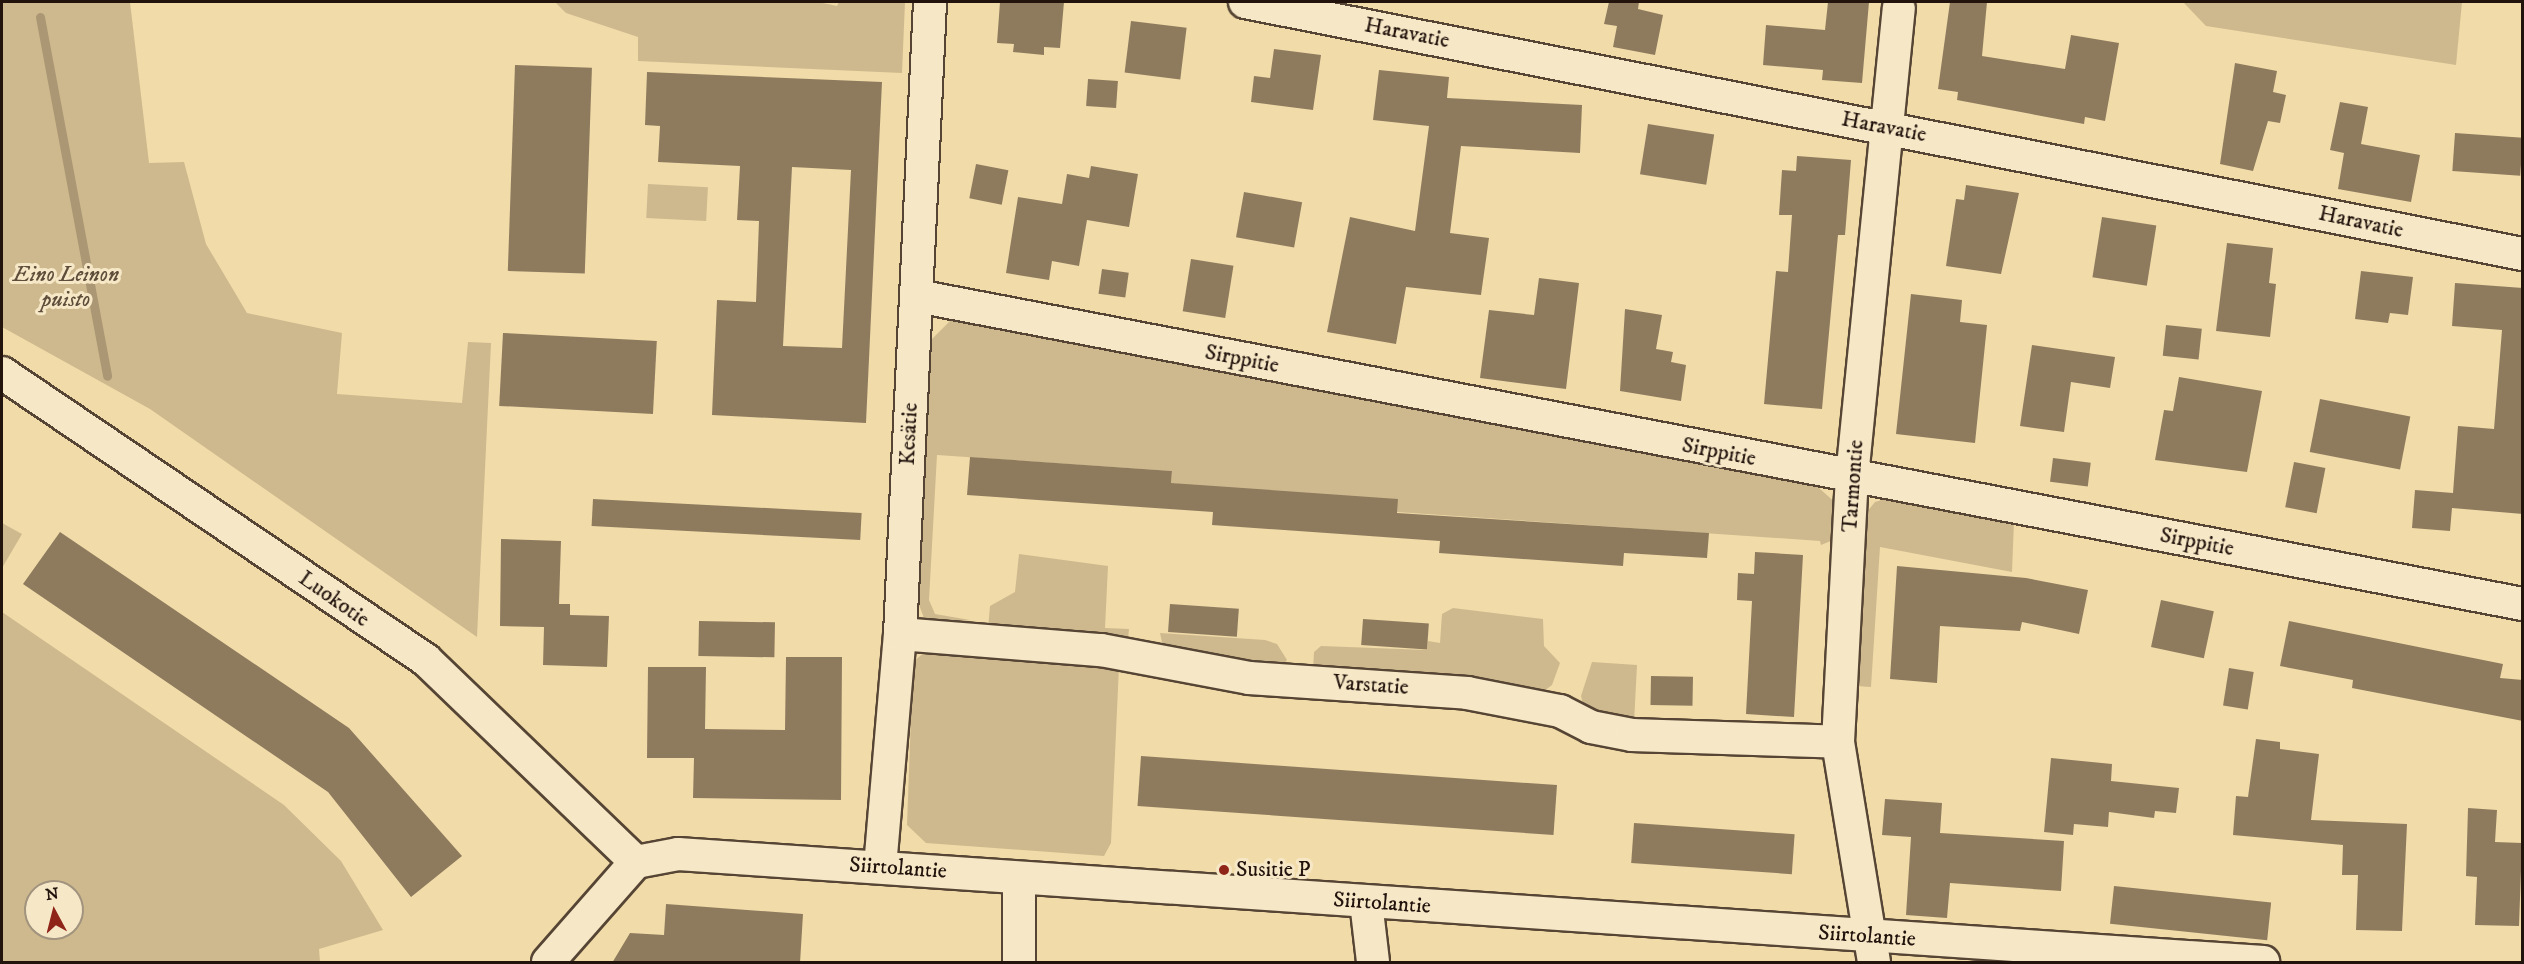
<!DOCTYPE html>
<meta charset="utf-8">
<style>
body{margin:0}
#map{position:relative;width:2524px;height:964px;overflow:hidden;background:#f1dba9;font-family:"IM FELL DW Pica",serif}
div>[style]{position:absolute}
.green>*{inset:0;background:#ceb98e;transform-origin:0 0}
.stream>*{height:9px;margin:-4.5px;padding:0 4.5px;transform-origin:4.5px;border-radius:4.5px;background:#ab9774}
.building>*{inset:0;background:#8e7b5e;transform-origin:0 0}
.roads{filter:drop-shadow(2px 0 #564534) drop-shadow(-2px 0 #564534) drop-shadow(0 2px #564534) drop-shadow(0 -2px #564534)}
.street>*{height:32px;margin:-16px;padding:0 16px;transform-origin:16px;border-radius:16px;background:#f6e8c7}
.dots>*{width:16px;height:16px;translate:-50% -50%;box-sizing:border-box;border:3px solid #f6e8c7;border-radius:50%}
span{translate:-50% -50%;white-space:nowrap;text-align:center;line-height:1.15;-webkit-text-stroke:6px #f6e8c7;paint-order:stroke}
.street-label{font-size:22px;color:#22130d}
.park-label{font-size:22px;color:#5e4d3a;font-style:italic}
.poi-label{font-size:22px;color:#22130d}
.left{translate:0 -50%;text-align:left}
.frame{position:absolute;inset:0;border:3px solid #22130d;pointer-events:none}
.north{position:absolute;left:24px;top:880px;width:60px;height:60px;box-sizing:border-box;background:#f6e8c7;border:2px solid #a1937d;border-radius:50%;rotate:353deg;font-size:16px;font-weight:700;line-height:24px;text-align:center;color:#22130d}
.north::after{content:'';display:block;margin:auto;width:21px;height:27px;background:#8f2418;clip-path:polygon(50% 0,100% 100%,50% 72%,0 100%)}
</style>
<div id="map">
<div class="green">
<div style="clip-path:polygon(2px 2px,130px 2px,149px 163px,184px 162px,206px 244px,247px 313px,342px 333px,337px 394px,462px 403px,468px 342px,491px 343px,477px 637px,150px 409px,2px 327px)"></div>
<div style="clip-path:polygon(555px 2px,818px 2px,837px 6px,839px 2px,905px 2px,902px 73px,638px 61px,638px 37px,566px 13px)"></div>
<div style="clip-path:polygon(2183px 2px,2462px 2px,2456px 65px,2206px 26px)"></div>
<div style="left:648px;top:184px;width:60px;height:34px;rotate:3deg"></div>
<div style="clip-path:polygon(954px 317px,1810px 480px,1838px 505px,1838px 538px,1821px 545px,1820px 541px,1397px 512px,1171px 483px,1172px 471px,937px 455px,929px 600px,935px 614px,970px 620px,936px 626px,924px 618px,916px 597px,932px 339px)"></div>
<div style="clip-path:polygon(1892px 497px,2014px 521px,2012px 572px,1880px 547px,1871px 687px,1856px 686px,1862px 518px,1875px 502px)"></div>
<div style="clip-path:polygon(2px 523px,22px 534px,2px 568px)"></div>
<div style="clip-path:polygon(1019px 554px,1108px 566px,1105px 628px,1129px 629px,1128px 639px,988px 629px,990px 606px,1015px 592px)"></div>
<div style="clip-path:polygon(1453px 608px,1543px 619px,1544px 646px,1560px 663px,1552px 685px,1544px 691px,1313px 670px,1314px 652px,1321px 646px,1427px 650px,1428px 641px,1440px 643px,1442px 614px)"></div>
<div style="clip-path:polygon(evenodd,2px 612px,284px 805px,341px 861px,383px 930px,319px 949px,320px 962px,2px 962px,2px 612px,36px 892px,72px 892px,72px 928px,36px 928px,36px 892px)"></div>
<div style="clip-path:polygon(1160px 633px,1265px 640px,1277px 644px,1287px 660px,1280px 669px,1163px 647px)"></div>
<div style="clip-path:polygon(933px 645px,1119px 666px,1111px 843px,1104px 856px,926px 843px,907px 825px,913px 662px)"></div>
<div style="clip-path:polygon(1592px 662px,1637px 665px,1634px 723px,1584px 708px,1581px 696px)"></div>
</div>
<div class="stream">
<div style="left:40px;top:17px;width:365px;rotate:79.4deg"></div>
</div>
<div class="building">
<div style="clip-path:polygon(1000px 2px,1064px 2px,1060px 48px,1044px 47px,1044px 55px,1013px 52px,1014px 44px,997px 43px)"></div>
<div style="clip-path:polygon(1609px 2px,1639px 2px,1638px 9px,1663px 15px,1655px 55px,1613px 47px,1617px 26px,1604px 24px)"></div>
<div style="clip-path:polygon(1828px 2px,1869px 2px,1862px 83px,1822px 80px,1823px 70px,1763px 65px,1766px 25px,1825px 30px)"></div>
<div style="clip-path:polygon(1950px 2px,1987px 2px,1982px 56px,2065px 69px,2071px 35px,2119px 43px,2105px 121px,2085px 117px,2084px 124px,1957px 100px,1958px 92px,1938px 89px)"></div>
<div style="left:1131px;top:21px;width:56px;height:52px;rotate:7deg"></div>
<div style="clip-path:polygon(1274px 49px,1321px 55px,1313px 110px,1251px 102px,1254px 76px,1270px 78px)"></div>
<div style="clip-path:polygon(2235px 63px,2277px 71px,2273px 92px,2286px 95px,2280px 123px,2268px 121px,2253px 171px,2220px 164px)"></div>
<div style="left:515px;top:65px;width:77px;height:206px;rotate:2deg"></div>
<div style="clip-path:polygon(1379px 70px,1449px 77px,1447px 98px,1582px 105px,1580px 153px,1461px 146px,1450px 233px,1489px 238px,1481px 295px,1406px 287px,1396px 344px,1327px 332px,1350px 217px,1415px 231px,1429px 126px,1373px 120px)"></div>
<div style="clip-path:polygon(evenodd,647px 72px,882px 82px,866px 423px,712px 415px,717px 300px,756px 302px,759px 221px,737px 220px,740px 166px,658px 162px,660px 126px,645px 125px,647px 72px,792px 167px,851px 170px,842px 348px,783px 346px,792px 167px)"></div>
<div style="left:1088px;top:79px;width:30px;height:27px;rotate:4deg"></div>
<div style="clip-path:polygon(2340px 102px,2368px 107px,2361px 144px,2420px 155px,2411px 202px,2338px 189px,2344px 153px,2330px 150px)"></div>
<div style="left:1648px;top:124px;width:67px;height:51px;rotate:9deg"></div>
<div style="left:2455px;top:133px;width:68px;height:38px;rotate:4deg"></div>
<div style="clip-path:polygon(1797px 156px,1851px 160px,1845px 235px,1838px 235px,1822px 409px,1764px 404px,1776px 271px,1788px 272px,1792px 215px,1779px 215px,1782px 170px,1796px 171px)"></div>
<div style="left:976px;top:164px;width:33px;height:35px;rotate:11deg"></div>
<div style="clip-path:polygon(1091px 166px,1138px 174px,1129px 227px,1087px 220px,1079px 266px,1052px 261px,1049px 280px,1006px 273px,1018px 197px,1062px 204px,1067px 174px,1089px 178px)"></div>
<div style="clip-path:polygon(1966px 185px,2019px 193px,2001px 274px,1946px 266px,1956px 199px,1964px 200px)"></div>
<div style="left:1244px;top:192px;width:59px;height:46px;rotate:10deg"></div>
<div style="left:2102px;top:217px;width:55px;height:61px;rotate:9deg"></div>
<div style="clip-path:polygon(2227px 243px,2273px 248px,2269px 283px,2276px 284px,2270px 337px,2216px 331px)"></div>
<div style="left:1191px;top:259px;width:43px;height:53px;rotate:9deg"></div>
<div style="left:1102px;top:269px;width:27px;height:25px;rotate:8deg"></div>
<div style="clip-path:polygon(2361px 271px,2413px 277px,2408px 315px,2390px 313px,2388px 323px,2355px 319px)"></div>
<div style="clip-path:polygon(1539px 278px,1579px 283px,1566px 389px,1480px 378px,1489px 310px,1534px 315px)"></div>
<div style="clip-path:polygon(2455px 283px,2523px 288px,2523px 514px,2452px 508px,2450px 531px,2412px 528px,2415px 490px,2453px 493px,2458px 426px,2494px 429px,2502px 330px,2452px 326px)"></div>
<div style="clip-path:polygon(1911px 294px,1962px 300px,1960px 322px,1987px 325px,1975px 443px,1896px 434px)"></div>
<div style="clip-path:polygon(1625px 309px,1662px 315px,1656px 349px,1673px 352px,1671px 362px,1686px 365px,1681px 401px,1620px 391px)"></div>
<div style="left:2166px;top:325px;width:36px;height:31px;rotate:6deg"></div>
<div style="left:503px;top:333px;width:154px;height:73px;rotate:3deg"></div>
<div style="clip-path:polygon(2032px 345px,2115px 357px,2110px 388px,2071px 382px,2064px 432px,2020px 426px)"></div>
<div style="clip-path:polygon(2179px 377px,2262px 391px,2247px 472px,2155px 460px,2164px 410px,2173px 411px)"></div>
<div style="left:2320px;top:399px;width:92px;height:54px;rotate:11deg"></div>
<div style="clip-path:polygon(970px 457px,1172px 471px,1171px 483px,1398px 499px,1397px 513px,1709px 533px,1707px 558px,1624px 553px,1623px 566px,1439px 553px,1440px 541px,1212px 525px,1213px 512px,967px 495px)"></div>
<div style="left:2053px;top:458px;width:38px;height:24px;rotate:7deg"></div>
<div style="left:2294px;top:462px;width:32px;height:46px;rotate:11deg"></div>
<div style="left:593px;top:499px;width:269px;height:27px;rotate:3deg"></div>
<div style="clip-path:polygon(60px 532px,349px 728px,462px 856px,411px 897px,328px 792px,23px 584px)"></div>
<div style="clip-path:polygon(501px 539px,561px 541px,559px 604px,570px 604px,570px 615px,609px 616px,607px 667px,543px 665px,544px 627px,500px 626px)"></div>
<div style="clip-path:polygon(1755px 552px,1803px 555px,1794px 717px,1746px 714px,1752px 601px,1737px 600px,1738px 573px,1754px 574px)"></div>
<div style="clip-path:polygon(1897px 566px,2026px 578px,2088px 590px,2079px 634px,2022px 622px,2020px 631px,1940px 626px,1937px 683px,1890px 679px)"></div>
<div style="left:2161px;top:600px;width:54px;height:48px;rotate:12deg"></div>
<div style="left:1170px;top:604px;width:69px;height:28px;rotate:4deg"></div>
<div style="left:1363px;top:619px;width:66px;height:26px;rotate:4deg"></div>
<div style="left:699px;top:621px;width:76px;height:35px;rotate:1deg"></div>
<div style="clip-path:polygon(2289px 621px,2503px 664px,2500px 678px,2523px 680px,2523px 721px,2352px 688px,2353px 680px,2280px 666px)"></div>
<div style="clip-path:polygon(786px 657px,842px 657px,841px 800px,693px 798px,694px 758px,647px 758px,648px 667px,706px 667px,705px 729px,785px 730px)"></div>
<div style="left:2229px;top:668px;width:25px;height:38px;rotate:9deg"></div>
<div style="left:1651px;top:676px;width:42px;height:29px;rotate:1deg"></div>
<div style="clip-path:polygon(2256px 739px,2280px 742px,2280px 749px,2319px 754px,2311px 820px,2407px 824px,2402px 931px,2356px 930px,2358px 875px,2342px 875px,2343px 845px,2233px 835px,2236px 796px,2248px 797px)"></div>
<div style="left:1141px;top:756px;width:417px;height:50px;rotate:4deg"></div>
<div style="clip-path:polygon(2051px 758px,2112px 764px,2111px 781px,2179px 788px,2176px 813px,2155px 811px,2154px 818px,2109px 812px,2108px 827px,2074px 824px,2073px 835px,2044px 832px)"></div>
<div style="clip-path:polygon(1885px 799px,1942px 803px,1940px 833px,2064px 841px,2061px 891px,1950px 883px,1947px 918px,1906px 915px,1911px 837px,1882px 835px)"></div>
<div style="clip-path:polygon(2468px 808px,2497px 810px,2495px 842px,2522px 843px,2519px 926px,2475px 925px,2477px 877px,2466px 876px)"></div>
<div style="left:1634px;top:823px;width:161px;height:40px;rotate:4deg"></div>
<div style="left:2114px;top:886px;width:158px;height:38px;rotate:6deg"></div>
<div style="clip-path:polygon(666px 904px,803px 914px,800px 963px,612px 963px,630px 933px,664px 935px)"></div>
</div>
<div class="roads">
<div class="street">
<div style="left:1245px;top:2px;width:1302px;rotate:11.16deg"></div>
<div style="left:917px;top:296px;width:1634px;rotate:10.86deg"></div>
<div style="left:2px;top:373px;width:512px;rotate:34.09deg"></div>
<div style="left:426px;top:660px;width:291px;rotate:43.9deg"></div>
<div style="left:900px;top:634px;width:202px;rotate:4.6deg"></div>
<div style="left:1101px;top:650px;width:151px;rotate:10.7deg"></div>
<div style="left:1249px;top:678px;width:219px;rotate:3.9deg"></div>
<div style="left:1467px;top:693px;width:95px;rotate:11deg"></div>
<div style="left:1560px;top:711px;width:35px;rotate:27deg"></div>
<div style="left:1591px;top:727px;width:42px;rotate:11deg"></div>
<div style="left:1632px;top:735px;width:206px;rotate:1.9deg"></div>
<div style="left:880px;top:867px;width:234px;rotate:-85.1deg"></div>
<div style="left:900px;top:634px;width:633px;rotate:-87.28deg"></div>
<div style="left:1019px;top:878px;width:84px;rotate:90deg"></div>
<div style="left:1366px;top:902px;width:60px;rotate:83.3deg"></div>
<div style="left:548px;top:962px;width:133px;rotate:-48.7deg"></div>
<div style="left:636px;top:862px;width:43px;rotate:-10.8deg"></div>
<div style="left:678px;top:854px;width:1589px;rotate:3.9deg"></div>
<div style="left:1874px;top:962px;width:223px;rotate:-99.3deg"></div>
<div style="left:1838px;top:742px;width:265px;rotate:-87deg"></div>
<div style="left:1852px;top:477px;width:471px;rotate:-84.3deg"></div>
</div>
</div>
<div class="dots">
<div style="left:1224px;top:870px;background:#8f2418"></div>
</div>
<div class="street-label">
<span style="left:1407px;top:33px;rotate:11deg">Haravatie</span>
<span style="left:1884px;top:127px;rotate:11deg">Haravatie</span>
<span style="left:2361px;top:222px;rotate:12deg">Haravatie</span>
<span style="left:1242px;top:359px;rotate:11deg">Sirppitie</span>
<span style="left:909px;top:434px;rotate:-87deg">Kesätie</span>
<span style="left:1719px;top:452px;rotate:11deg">Sirppitie</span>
<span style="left:1853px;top:486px;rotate:-86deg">Tarmontie</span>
<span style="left:2197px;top:542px;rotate:11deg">Sirppitie</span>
<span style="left:334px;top:599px;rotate:35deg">Luokotie</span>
<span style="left:1371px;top:685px;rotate:4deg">Varstatie</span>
<span style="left:898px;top:868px;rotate:4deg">Siirtolantie</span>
<span style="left:1382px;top:903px;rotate:4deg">Siirtolantie</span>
<span style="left:1867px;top:936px;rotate:4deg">Siirtolantie</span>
</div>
<div class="park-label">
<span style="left:66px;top:287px">Eino Leinon<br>puisto</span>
</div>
<div class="poi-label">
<span class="left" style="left:1236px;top:870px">Susitie P</span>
</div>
<div class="frame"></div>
<div class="north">N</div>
</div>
